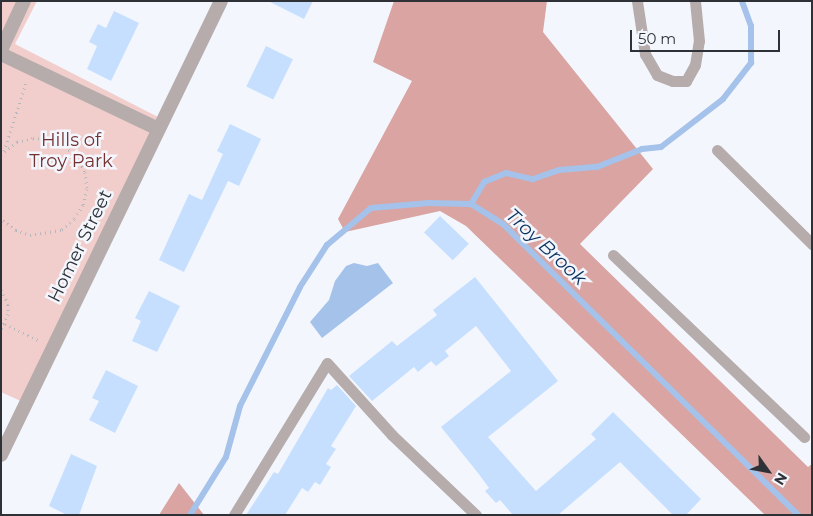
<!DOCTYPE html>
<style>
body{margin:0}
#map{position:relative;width:813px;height:516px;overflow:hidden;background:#f3f7fd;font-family:Montserrat,sans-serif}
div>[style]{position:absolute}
.green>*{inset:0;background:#f1cecc}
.forest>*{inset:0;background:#daa4a2}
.water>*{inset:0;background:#a5c2ea}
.stream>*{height:6px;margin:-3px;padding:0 3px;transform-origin:3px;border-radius:3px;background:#a5c2ea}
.building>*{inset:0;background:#c6dfff;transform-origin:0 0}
.path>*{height:3px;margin-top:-1.5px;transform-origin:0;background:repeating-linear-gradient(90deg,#b4b8bd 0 1px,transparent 0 5px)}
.service>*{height:11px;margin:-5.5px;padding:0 5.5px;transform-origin:5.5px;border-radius:5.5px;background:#b5acab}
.pedestrian>*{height:14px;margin:-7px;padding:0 7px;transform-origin:7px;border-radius:7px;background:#b5acab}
.minor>*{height:14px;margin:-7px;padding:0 7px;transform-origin:7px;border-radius:7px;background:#b5acab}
span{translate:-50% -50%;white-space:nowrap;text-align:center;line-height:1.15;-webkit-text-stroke:5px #f3f7fd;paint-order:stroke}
.park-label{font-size:18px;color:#743132}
.street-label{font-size:18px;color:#2e3237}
.water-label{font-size:19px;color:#08305f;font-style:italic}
.frame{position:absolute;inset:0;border:2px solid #2e3237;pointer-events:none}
.north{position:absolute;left:743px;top:446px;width:50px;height:50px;-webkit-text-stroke:4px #f3f7fd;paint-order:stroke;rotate:122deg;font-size:14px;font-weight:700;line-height:20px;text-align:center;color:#2e3237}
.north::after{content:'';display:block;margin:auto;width:18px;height:22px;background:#2e3237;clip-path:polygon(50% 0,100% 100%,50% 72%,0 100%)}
.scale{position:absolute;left:630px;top:30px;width:150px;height:22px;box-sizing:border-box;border:2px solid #2e3237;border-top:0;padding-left:6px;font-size:15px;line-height:18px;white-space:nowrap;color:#2e3237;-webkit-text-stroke:4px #f3f7fd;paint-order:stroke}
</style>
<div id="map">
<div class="green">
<div style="clip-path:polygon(1px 1px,37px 1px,15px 44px,164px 120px,25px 403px,1px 392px)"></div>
</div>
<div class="forest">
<div style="clip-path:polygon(394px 1px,547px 1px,543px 32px,653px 169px,580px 244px,808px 467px,812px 464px,812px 515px,765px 515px,466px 226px,440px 211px,345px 232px,338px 219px,412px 81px,373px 62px)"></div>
<div style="clip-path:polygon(179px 483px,204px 515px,159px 515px)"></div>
</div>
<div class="water">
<div style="clip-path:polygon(354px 263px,367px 266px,378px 263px,393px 283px,322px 338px,310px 322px,329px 300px,335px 281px,346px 266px)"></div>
</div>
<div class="stream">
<div style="left:471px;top:204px;width:26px;rotate:-59deg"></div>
<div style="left:484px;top:182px;width:24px;rotate:-22deg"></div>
<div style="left:506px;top:173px;width:28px;rotate:13deg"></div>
<div style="left:533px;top:179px;width:28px;rotate:-19deg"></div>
<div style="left:559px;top:170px;width:38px;rotate:-5deg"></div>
<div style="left:597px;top:167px;width:48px;rotate:-21.8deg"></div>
<div style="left:642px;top:149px;width:19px;rotate:-6deg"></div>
<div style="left:661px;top:147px;width:78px;rotate:-37.7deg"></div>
<div style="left:723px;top:99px;width:46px;rotate:-52.1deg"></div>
<div style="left:751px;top:63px;width:37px;rotate:-90deg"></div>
<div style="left:751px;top:26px;width:27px;rotate:-110deg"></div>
<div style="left:190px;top:515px;width:68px;rotate:-58.2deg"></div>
<div style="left:226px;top:457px;width:53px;rotate:-74.6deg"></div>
<div style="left:240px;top:406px;width:133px;rotate:-63.2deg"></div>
<div style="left:300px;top:287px;width:50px;rotate:-57.3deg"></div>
<div style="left:327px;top:245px;width:57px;rotate:-40.1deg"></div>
<div style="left:371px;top:208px;width:58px;rotate:-4.9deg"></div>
<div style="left:429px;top:203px;width:42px;rotate:1.4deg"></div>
<div style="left:471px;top:204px;width:38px;rotate:32deg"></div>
<div style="left:503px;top:224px;width:414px;rotate:44.6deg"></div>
</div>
<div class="building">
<div style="clip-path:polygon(268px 1px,313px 1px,304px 19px)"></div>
<div style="clip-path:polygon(114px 11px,139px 23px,111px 81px,87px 69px,97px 46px,89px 42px,98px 24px,106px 28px)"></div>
<div style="left:266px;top:46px;width:30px;height:45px;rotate:26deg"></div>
<div style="clip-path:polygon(230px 124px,261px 139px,239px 186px,228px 181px,184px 272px,159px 260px,189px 194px,202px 200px,223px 154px,217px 151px)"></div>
<div style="left:440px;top:216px;width:40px;height:23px;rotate:44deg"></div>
<div style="clip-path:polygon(475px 277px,558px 381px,488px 437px,536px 491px,596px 439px,591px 434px,613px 412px,701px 499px,686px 515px,673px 515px,620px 462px,558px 515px,513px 515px,500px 500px,496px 503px,485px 491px,489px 488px,478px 473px,441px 427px,511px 371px,476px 326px,445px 351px,449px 356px,436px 366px,431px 361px,418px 372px,414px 367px,372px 401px,349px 376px,392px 341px,397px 346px,437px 315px,433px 310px)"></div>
<div style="clip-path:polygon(149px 291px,180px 306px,157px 352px,132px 341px,141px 321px,135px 318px)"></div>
<div style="clip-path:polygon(106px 370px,138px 386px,115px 433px,89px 420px,99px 401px,92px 398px)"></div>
<div style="clip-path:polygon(337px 385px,356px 406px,331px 446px,336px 449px,326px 464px,331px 467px,320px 485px,315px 482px,308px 492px,302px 488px,285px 515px,246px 515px,274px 472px,278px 474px,328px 388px,331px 390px)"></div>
<div style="clip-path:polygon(71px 454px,97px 466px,79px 515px,67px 515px,49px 506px)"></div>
</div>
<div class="path">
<div style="left:4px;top:151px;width:71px;rotate:-72.1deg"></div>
<div style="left:1px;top:155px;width:21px;rotate:-39deg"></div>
<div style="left:17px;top:142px;width:16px;rotate:-14deg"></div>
<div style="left:33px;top:138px;width:17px;rotate:3deg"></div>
<div style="left:50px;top:139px;width:17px;rotate:25deg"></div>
<div style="left:65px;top:146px;width:16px;rotate:43deg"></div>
<div style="left:77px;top:157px;width:17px;rotate:62deg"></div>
<div style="left:85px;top:172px;width:17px;rotate:83deg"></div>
<div style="left:87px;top:189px;width:16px;rotate:104deg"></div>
<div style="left:83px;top:205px;width:17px;rotate:123deg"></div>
<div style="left:74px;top:219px;width:17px;rotate:140deg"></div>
<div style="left:61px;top:230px;width:30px;rotate:171deg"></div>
<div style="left:31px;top:235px;width:16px;rotate:-162deg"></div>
<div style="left:16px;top:230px;width:19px;rotate:-144deg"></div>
<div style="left:1px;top:290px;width:16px;rotate:63deg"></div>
<div style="left:8px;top:304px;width:10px;rotate:90deg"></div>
<div style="left:8px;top:314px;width:17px;rotate:115deg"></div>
<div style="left:5px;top:324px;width:37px;rotate:26deg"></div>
</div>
<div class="service">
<div style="left:637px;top:1px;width:54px;rotate:81.4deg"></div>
<div style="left:645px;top:54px;width:24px;rotate:60deg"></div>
<div style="left:657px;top:75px;width:17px;rotate:21deg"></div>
<div style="left:673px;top:81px;width:13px"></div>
<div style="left:686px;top:81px;width:18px;rotate:-61deg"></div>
<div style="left:695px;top:65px;width:24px;rotate:-81deg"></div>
<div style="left:699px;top:41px;width:40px;rotate:-95.7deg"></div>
<div style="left:717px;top:150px;width:134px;rotate:44.7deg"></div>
<div style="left:613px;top:255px;width:264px;rotate:43.6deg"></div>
<div style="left:234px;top:515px;width:178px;rotate:-58.5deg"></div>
<div style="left:327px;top:363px;width:97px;rotate:47.9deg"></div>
<div style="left:392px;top:435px;width:116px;rotate:43.6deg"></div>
</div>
<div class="pedestrian">
<div style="left:1px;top:50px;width:54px;rotate:-64.9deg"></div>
<div style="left:1px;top:54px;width:174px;rotate:25.5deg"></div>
</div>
<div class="minor">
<div style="left:1px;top:455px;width:504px;rotate:-64.15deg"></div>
</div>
<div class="park-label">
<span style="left:71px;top:151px">Hills of<br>Troy Park</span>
</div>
<div class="street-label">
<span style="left:80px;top:246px;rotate:-64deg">Homer Street</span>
</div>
<div class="water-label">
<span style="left:546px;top:247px;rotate:43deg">Troy Brook</span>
</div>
<div class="frame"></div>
<div class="north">N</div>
<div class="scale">50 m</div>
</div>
